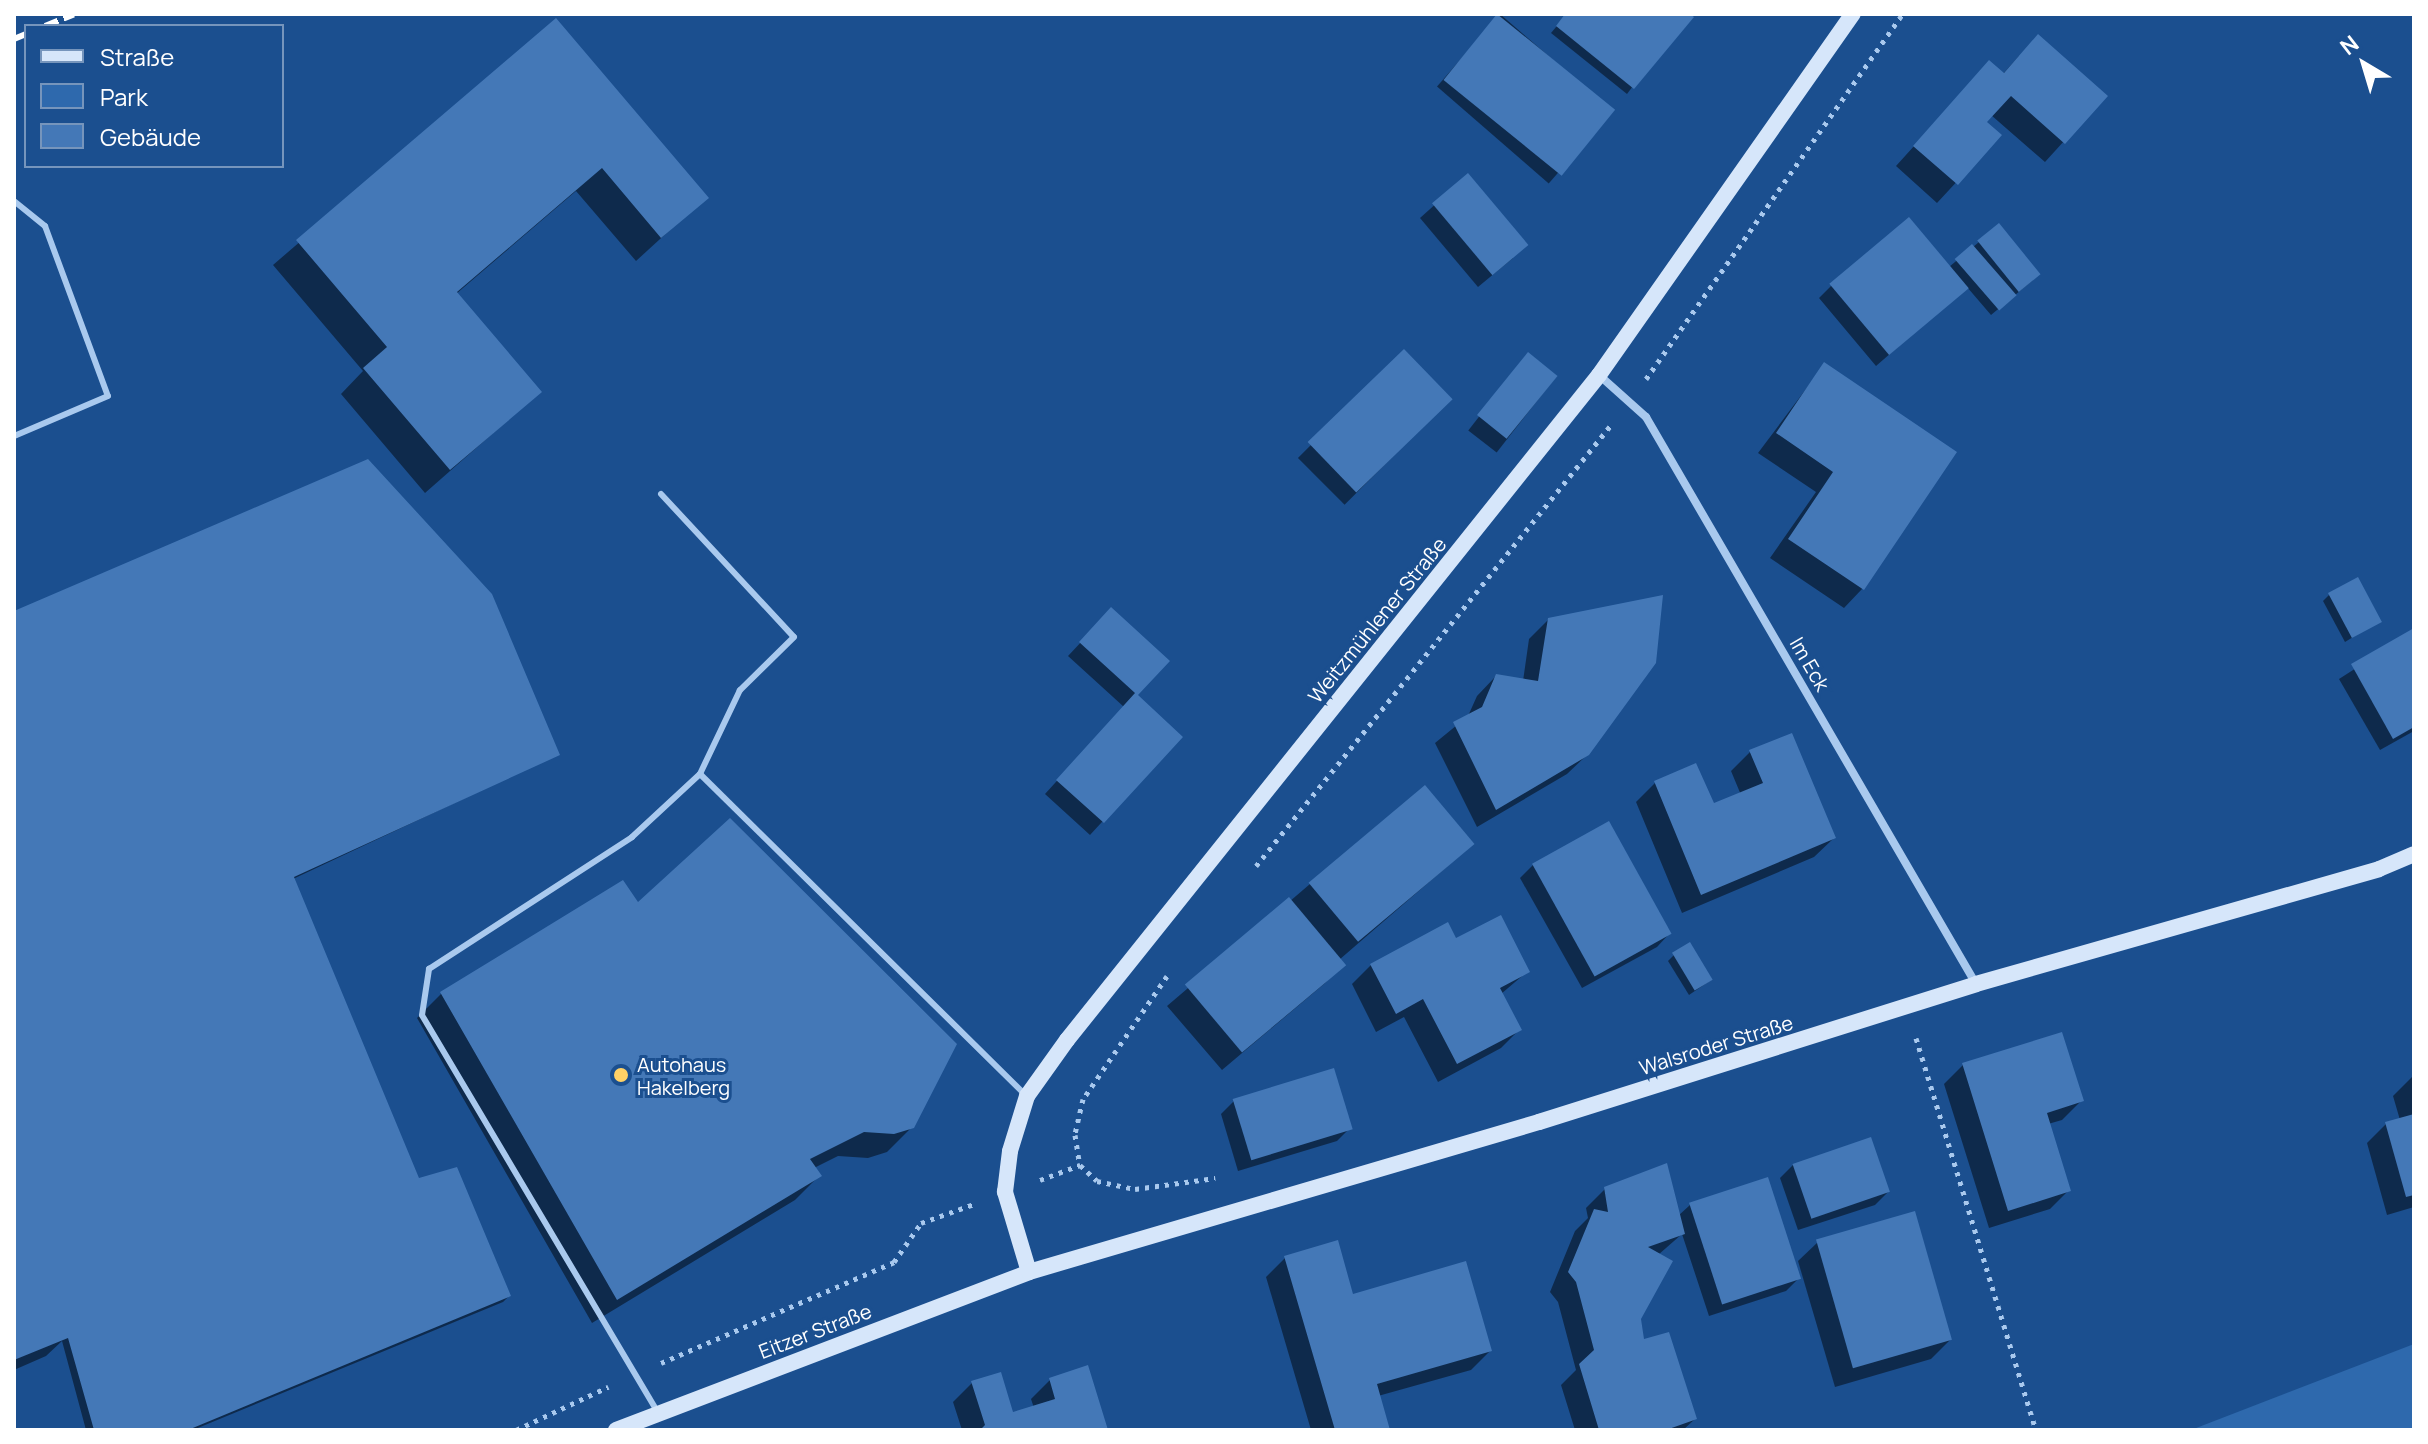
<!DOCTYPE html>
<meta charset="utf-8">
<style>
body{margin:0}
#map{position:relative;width:2428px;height:1444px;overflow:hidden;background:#1b4f8f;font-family:Manrope,sans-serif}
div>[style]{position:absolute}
.green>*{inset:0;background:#2e69ad}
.shadow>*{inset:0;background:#0007;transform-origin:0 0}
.building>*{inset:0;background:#4478b7;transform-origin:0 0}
.path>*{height:5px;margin-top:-2.5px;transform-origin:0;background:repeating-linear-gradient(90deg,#a9c9ee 0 4px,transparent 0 10px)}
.lane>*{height:6px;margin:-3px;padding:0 3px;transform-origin:3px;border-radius:3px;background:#a9c9ee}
.street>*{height:8px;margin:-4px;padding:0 4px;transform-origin:4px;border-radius:4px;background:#a9c9ee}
.secondary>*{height:16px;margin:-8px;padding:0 8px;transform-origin:8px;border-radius:8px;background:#d6e6fa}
.rail>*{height:6px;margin-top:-3px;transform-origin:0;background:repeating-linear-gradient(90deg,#fff 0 14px,transparent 0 20px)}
.dots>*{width:22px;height:22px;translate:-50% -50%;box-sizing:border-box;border:4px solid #1b4f8f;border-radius:50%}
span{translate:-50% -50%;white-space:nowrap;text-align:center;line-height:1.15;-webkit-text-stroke:6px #1b4f8f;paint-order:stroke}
.street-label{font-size:20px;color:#fff}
.poi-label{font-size:20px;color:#fff}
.left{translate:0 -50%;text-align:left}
.frame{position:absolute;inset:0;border:16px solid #fff;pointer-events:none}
.legend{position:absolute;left:24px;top:24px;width:260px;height:144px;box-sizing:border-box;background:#1b4f8f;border:2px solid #7695bc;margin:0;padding:10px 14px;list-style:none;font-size:24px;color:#fff}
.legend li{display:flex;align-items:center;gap:16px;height:40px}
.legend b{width:40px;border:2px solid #7695bc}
.north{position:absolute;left:2324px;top:24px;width:80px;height:80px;-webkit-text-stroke:6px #1b4f8f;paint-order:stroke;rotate:322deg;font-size:22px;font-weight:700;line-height:32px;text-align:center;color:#fff}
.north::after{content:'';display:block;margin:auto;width:28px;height:36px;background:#fff;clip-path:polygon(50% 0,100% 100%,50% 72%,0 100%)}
</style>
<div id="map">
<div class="green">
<div style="clip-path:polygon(2414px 1344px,2414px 1430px,2191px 1430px)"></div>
</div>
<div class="shadow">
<div style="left:1500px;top:14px;width:148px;height:96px;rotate:41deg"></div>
<div style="clip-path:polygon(1567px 14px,1687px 14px,1627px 94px,1551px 33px)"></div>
<div style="clip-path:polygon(556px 21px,706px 197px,636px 261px,576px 191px,456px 294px,540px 392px,425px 493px,341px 394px,363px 371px,273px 265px)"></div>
<div style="clip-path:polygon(2019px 56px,2105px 96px,2045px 162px,1991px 115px,1985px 122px,1999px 136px,1937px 203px,1896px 166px,1989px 63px,2002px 75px)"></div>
<div style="clip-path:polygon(1468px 175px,1513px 258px,1478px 287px,1420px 218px)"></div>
<div style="clip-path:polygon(1979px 242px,2033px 280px,1991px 315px,1967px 287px,1876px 366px,1819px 298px,1831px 286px,1949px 267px)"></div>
<div style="left:1404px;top:352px;width:66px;height:150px;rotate:45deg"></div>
<div style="left:1528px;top:354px;width:36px;height:97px;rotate:38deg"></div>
<div style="clip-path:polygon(1824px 365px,1862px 589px,1844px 608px,1770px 558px,1816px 492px,1758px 453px)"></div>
<div style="clip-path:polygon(2329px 595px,2379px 621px,2345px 642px,2323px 601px)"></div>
<div style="clip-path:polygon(14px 613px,558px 754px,293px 879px,418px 1181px,509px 1296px,503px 1302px,193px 1430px,86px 1430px,62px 1341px,46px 1356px,14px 1370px)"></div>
<div style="clip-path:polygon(1549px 619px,1588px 754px,1567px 774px,1477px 827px,1435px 743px,1468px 716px,1477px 696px,1496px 676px,1523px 681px,1529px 639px)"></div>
<div style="clip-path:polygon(1099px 623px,1167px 661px,1135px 696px,1180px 737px,1090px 835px,1045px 794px,1124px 707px,1068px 656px)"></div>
<div style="clip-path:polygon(2414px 631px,2414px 731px,2380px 750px,2339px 679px)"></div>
<div style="clip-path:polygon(1750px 752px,1834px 838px,1814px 857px,1682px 913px,1636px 802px,1655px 783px,1713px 806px,1741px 795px,1731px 771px)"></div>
<div style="clip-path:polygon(1473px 844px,1339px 960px,1343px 965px,1324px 984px,1222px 1070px,1167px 1006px,1310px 884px)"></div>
<div style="clip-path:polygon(1533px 865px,1669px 934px,1657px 947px,1582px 988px,1520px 878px)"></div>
<div style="clip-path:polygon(622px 883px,637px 905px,912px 1127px,887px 1152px,868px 1158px,838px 1156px,814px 1168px,819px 1176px,795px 1200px,592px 1323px,417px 1018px,441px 994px)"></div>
<div style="clip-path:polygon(1455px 940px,1528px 971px,1501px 994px,1520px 1029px,1501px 1048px,1438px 1082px,1404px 1017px,1376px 1032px,1352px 984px,1371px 965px)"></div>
<div style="clip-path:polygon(1674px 955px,1711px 980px,1689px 995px,1668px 961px)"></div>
<div style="clip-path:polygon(1963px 1065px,2081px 1101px,2062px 1120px,2048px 1124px,2069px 1190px,2050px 1209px,1989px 1228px,1944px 1084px)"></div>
<div style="clip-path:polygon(2412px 1077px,2414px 1207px,2387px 1215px,2367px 1143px,2386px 1124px,2400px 1120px,2393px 1096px)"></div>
<div style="clip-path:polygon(1234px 1101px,1350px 1128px,1337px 1141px,1238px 1171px,1221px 1114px)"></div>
<div style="clip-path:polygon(1793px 1165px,1888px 1192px,1875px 1205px,1798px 1230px,1780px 1178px)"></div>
<div style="clip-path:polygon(1605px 1189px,1678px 1216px,1690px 1205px,1799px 1278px,1786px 1291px,1709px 1316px,1682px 1234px,1658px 1255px,1639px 1318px,1642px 1342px,1695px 1419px,1683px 1430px,1575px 1430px,1561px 1385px,1576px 1370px,1558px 1302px,1550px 1292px,1575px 1231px,1588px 1218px,1586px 1208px)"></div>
<div style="clip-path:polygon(1818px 1242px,1950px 1340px,1931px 1359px,1835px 1387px,1798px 1261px)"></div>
<div style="clip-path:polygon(1285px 1258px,1352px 1296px,1490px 1351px,1471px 1370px,1378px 1396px,1388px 1430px,1311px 1430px,1266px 1277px)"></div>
<div style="clip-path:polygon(1050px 1380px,1106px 1430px,962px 1430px,953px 1402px,972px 1383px,1012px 1415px,1034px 1408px,1031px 1399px)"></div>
</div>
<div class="building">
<div style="left:1497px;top:14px;width:152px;height:85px;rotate:39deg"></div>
<div style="clip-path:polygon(1565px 14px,1690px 14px,1694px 17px,1634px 89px,1556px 26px)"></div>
<div style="clip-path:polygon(556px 18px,709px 198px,661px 238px,602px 168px,457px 292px,542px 392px,450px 470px,363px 368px,387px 347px,296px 240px)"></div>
<div style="clip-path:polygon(2038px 34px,2108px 96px,2065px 144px,2011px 96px,1987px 122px,2002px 135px,1958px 185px,1913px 146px,1989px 60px,2004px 73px)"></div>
<div style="left:1468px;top:173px;width:94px;height:47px;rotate:50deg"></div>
<div style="left:1909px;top:217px;width:93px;height:104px;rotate:50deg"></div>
<div style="left:1999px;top:223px;width:66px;height:28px;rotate:51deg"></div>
<div style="left:1972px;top:244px;width:68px;height:23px;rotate:49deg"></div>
<div style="left:1404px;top:349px;width:70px;height:134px;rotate:46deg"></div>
<div style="left:1528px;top:352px;width:38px;height:81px;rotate:39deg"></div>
<div style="clip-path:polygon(1824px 362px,1957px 452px,1864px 590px,1788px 539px,1833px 472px,1776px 433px)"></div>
<div style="clip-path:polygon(368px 459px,492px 594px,560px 755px,294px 877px,419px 1178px,457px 1167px,511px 1296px,188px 1430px,94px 1430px,68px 1338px,14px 1360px,14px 611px)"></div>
<div style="left:2358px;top:577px;width:51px;height:34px;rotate:62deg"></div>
<div style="clip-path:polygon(1663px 595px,1656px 663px,1589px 755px,1496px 810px,1453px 722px,1482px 707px,1496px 674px,1538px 681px,1548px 618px)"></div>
<div style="clip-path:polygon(1111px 607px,1170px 661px,1138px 695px,1183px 737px,1104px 823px,1056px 780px,1135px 693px,1079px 642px)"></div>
<div style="clip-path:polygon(2414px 628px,2414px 727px,2393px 739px,2351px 664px)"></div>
<div style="clip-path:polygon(1792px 733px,1836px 838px,1701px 895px,1654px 781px,1696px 763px,1714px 803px,1763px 783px,1749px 750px)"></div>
<div style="left:1425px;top:785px;width:77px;height:152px;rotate:50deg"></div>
<div style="clip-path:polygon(730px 818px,957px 1044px,914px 1128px,894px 1134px,864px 1132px,810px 1159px,822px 1176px,617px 1300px,440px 992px,623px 880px,638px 902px)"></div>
<div style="left:1609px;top:821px;width:129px;height:88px;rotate:61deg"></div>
<div style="left:1289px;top:897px;width:89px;height:136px;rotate:50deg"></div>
<div style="clip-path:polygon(1501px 915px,1530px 972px,1500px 988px,1522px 1030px,1457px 1064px,1423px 999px,1396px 1014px,1370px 964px,1448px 922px,1456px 938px)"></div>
<div style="left:1690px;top:942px;width:44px;height:21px;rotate:59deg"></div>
<div style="clip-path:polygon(2062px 1032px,2084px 1101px,2047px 1113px,2071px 1191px,2008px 1211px,1962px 1063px)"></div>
<div style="left:1334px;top:1068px;width:64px;height:106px;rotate:73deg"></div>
<div style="clip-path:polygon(2414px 1114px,2414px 1195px,2406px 1197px,2385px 1122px)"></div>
<div style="left:1871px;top:1137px;width:58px;height:83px;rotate:71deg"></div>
<div style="clip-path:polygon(1667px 1163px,1685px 1234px,1648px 1247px,1673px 1261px,1641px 1319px,1644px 1339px,1669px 1332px,1697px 1419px,1666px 1430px,1599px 1430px,1579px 1364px,1594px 1350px,1576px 1282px,1568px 1272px,1594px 1209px,1608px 1212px,1604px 1187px)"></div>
<div style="left:1768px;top:1177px;width:107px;height:83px;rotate:72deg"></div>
<div style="left:1915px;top:1211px;width:134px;height:103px;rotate:74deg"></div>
<div style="clip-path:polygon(1338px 1240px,1353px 1294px,1466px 1261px,1492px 1351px,1377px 1384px,1390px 1430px,1335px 1430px,1284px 1256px)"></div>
<div style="clip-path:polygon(1088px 1365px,1108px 1430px,980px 1430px,985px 1425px,971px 1381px,1001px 1372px,1013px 1412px,1055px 1399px,1049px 1378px)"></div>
</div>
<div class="path">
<div style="left:1646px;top:379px;width:446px;rotate:-54.9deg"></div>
<div style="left:1256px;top:866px;width:566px;rotate:-51.17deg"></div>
<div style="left:1167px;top:976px;width:149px;rotate:124.3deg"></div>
<div style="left:1083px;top:1099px;width:37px;rotate:103deg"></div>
<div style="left:1075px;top:1135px;width:30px;rotate:81deg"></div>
<div style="left:1080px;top:1165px;width:23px;rotate:43deg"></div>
<div style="left:1097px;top:1181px;width:39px;rotate:12deg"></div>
<div style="left:1135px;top:1189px;width:81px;rotate:-7.8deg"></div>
<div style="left:1916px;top:1038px;width:410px;rotate:73deg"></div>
<div style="left:1040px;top:1180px;width:43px;rotate:-20.6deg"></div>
<div style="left:661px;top:1363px;width:254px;rotate:-23.4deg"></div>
<div style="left:894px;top:1262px;width:47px;rotate:-55.3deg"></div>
<div style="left:921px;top:1223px;width:56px;rotate:-19.7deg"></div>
<div style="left:516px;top:1430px;width:102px;rotate:-25.1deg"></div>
</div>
<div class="lane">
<div style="left:14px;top:201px;width:40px;rotate:39deg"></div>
<div style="left:45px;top:226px;width:181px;rotate:69.7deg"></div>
<div style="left:108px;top:396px;width:102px;rotate:156.9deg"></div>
<div style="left:661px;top:494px;width:195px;rotate:47.1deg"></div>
<div style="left:794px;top:637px;width:76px;rotate:135.5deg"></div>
<div style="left:740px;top:690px;width:93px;rotate:115.5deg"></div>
<div style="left:657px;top:1411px;width:460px;rotate:-120.7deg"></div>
<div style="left:422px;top:1015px;width:47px;rotate:-81.3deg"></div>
<div style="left:429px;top:969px;width:242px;rotate:-33deg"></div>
<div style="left:632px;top:837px;width:93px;rotate:-42.8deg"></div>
<div style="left:700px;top:774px;width:459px;rotate:44.6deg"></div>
</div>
<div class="street">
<div style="left:1599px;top:375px;width:63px;rotate:41.8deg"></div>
<div style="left:1646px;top:417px;width:656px;rotate:59.8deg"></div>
</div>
<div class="secondary">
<div style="left:1029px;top:1272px;width:84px;rotate:-106.7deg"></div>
<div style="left:1005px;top:1192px;width:41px;rotate:-83deg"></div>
<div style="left:1010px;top:1151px;width:58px;rotate:-72.8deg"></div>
<div style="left:1027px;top:1096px;width:69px;rotate:-54.5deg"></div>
<div style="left:1067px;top:1040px;width:852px;rotate:-51.34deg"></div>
<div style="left:1599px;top:375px;width:441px;rotate:-54.9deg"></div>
<div style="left:616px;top:1430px;width:442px;rotate:-20.9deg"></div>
<div style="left:1029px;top:1272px;width:532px;rotate:-16.39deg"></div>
<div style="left:1539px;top:1122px;width:458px;rotate:-17.5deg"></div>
<div style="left:1976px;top:984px;width:419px;rotate:-15.9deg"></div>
<div style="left:2379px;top:869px;width:38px;rotate:-23deg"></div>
</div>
<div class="rail">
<div style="left:45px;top:26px;width:31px;rotate:-22deg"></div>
<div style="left:14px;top:39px;width:13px;rotate:-23deg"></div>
</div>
<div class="dots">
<div style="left:621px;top:1075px;background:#ffd166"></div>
</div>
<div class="street-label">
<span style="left:1377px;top:620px;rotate:-51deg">Weitzmühlener Straße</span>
<span style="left:1810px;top:664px;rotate:60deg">Im Eck</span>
<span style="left:1716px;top:1045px;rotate:-17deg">Walsroder Straße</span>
<span style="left:815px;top:1331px;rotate:-21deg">Eitzer Straße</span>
</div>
<div class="poi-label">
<span class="left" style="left:637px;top:1076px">Autohaus<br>Hakelberg</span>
</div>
<div class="frame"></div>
<ul class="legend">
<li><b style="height:10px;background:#d6e6fa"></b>Straße</li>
<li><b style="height:22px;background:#2e69ad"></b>Park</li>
<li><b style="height:22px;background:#4478b7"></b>Gebäude</li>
</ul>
<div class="north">N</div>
</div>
